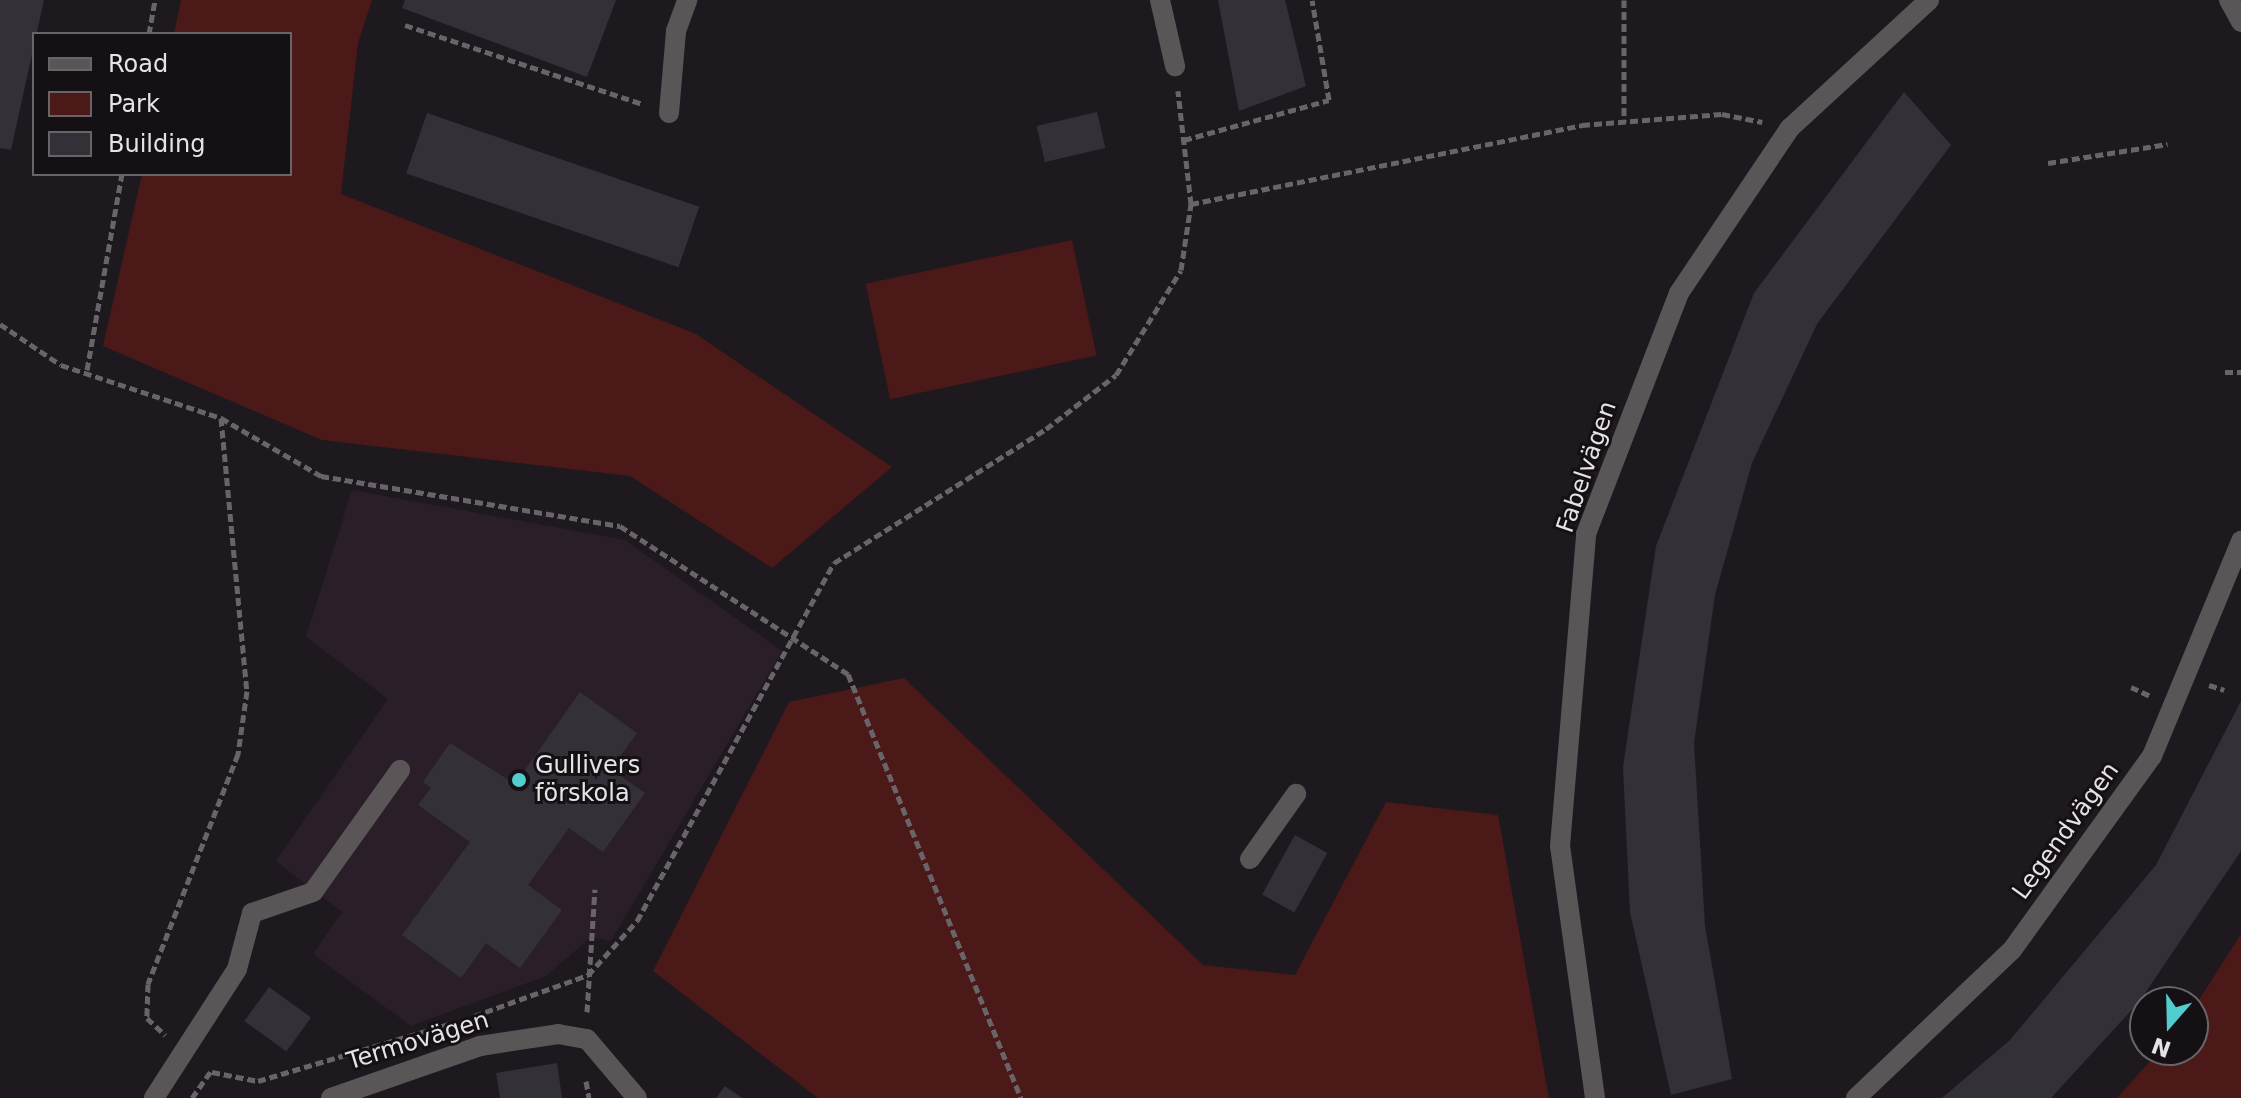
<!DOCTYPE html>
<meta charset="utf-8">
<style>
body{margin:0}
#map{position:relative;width:2241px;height:1098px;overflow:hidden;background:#1e191e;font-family:"DejaVu Sans",sans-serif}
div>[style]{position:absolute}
.built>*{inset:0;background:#2a1f29}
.green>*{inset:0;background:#4a1918;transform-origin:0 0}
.building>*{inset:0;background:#333038;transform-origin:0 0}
.path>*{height:5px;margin-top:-2.5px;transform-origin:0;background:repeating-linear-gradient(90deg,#696469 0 8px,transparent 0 12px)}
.service>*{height:20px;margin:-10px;padding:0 10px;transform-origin:10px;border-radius:10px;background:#5a5657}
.minor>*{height:20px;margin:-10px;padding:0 10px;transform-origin:10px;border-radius:10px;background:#5a5657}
.dots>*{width:22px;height:22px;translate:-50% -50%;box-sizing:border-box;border:4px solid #151014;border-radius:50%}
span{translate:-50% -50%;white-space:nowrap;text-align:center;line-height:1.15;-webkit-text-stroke:6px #151014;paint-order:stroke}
.street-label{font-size:24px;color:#e6e2e6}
.poi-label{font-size:24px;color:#e6e2e6}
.left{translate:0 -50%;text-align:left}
.legend{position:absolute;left:32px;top:32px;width:260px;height:144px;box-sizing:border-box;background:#151014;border:2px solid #696468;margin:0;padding:10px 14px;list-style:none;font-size:24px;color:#e6e2e6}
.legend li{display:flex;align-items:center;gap:16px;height:40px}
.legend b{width:40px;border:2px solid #696468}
.north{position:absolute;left:2129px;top:986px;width:80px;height:80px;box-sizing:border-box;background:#151014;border:2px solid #696468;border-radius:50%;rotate:200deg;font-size:22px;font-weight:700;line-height:32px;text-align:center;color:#e6e2e6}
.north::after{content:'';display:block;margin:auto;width:28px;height:36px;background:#52cdcd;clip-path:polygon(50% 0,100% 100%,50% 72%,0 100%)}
</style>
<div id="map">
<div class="built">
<div style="clip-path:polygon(352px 490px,625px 540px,782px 651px,611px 941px,591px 937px,546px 976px,411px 1026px,313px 954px,342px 912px,276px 861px,388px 699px,306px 637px)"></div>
</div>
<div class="green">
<div style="clip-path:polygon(181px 0,372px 0,358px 43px,341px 194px,696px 334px,892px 467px,772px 568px,630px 476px,322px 440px,103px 346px,142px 174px,290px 174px,290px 34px,174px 34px)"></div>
<div style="left:1072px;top:240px;width:118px;height:211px;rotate:78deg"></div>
<div style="clip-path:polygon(904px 678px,1203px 965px,1295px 975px,1386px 802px,1498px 815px,1549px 1098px,818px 1098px,653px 971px,789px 702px)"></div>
<div style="clip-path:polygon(2241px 934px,2241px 1098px,2117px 1098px,2160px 1050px,2193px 1050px,2193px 1009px)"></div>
</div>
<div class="building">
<div style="clip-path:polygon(0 0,44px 0,11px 150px,0 148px)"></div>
<div style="clip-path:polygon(405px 0,616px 0,587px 77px,402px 8px)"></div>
<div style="clip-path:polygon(1218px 0,1285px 0,1306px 86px,1239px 111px)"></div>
<div style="clip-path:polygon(1904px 92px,1951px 145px,1817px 324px,1752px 463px,1715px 595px,1694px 743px,1705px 926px,1732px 1079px,1671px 1095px,1630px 912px,1623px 767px,1656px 546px,1754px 293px)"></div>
<div style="left:1097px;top:112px;width:37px;height:62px;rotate:77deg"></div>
<div style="left:427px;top:113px;width:288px;height:64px;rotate:19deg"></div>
<div style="clip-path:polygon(580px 692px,637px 733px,611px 769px,645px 793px,603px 852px,569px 828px,528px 885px,562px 910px,520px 968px,486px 943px,461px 978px,402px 935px,470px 842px,418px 805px,431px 788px,423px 782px,450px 743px,515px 784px)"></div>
<div style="clip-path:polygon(2241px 701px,2241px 851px,2139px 1002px,2051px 1098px,1942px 1098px,2010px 1040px,2156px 865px)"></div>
<div style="left:1295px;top:835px;width:37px;height:68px;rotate:29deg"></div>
<div style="left:269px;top:987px;width:52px;height:42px;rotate:36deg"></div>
<div style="clip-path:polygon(557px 1063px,562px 1098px,500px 1098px,496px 1073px)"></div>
<div style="clip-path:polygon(725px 1086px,742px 1098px,716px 1098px)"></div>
</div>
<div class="path">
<div style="left:1624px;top:0;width:122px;rotate:90deg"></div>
<div style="left:405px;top:25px;width:250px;rotate:18.4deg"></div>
<div style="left:149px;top:34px;width:35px;rotate:-80deg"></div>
<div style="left:1184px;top:140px;width:150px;rotate:-15.4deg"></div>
<div style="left:1329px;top:100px;width:101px;rotate:-99.6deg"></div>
<div style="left:2048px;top:163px;width:121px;rotate:-9deg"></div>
<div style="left:1191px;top:204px;width:399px;rotate:-11.4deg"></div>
<div style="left:1582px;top:125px;width:140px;rotate:-4.5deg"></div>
<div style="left:1722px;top:114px;width:41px;rotate:11.3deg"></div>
<div style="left:0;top:324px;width:73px;rotate:33.9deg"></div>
<div style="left:61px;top:365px;width:169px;rotate:18.3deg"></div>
<div style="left:221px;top:418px;width:274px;rotate:84.6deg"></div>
<div style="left:247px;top:691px;width:64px;rotate:98.1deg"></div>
<div style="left:238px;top:754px;width:247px;rotate:111.4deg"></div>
<div style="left:148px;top:984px;width:34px;rotate:92deg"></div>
<div style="left:147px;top:1018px;width:25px;rotate:43deg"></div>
<div style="left:87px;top:370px;width:199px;rotate:-79.9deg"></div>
<div style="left:2225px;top:372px;width:16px"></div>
<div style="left:221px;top:418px;width:116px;rotate:30.1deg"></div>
<div style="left:321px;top:476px;width:303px;rotate:9.5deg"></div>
<div style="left:620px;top:526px;width:272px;rotate:33deg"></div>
<div style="left:848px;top:674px;width:458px;rotate:67.8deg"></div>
<div style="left:2209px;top:685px;width:16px;rotate:18deg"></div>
<div style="left:2131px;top:687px;width:21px;rotate:25deg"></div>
<div style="left:587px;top:1012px;width:123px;rotate:-86.3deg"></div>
<div style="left:474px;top:1016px;width:121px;rotate:-19.8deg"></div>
<div style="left:588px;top:975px;width:73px;rotate:-47.8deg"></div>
<div style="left:637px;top:921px;width:409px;rotate:-61.2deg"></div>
<div style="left:834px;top:563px;width:251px;rotate:-32.3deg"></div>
<div style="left:1046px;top:429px;width:88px;rotate:-37.6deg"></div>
<div style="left:1116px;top:375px;width:123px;rotate:-58.2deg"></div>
<div style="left:1181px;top:270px;width:67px;rotate:-81.4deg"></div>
<div style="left:1191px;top:204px;width:114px;rotate:-96.6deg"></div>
<div style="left:212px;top:1072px;width:47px;rotate:11.1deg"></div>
<div style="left:258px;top:1081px;width:199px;rotate:-16.6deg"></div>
<div style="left:586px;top:1081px;width:17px;rotate:80deg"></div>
<div style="left:192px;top:1098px;width:33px;rotate:-55deg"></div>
</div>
<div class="service">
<div style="left:1250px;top:859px;width:80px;rotate:-54.7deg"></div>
<div style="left:252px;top:913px;width:65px;rotate:-19deg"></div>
<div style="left:313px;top:892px;width:150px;rotate:-54.5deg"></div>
</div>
<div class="minor">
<div style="left:1160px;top:0;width:68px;rotate:77.2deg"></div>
<div style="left:2229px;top:0;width:25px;rotate:61deg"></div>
<div style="left:669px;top:113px;width:82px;rotate:-85.1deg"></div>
<div style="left:676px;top:31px;width:33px;rotate:-70deg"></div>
<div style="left:154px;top:1098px;width:153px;rotate:-57.2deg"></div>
<div style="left:237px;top:969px;width:58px;rotate:-75deg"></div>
<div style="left:331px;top:1098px;width:158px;rotate:-19.2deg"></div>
<div style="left:480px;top:1046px;width:79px;rotate:-8.7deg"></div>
<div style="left:558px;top:1034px;width:29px;rotate:10deg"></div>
<div style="left:587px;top:1039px;width:77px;rotate:49.7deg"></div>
<div style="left:1595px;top:1098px;width:254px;rotate:-97.9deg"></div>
<div style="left:1560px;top:846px;width:313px;rotate:-85.2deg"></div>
<div style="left:1586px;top:534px;width:258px;rotate:-68.9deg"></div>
<div style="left:1679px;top:293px;width:199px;rotate:-56.1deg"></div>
<div style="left:1790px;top:128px;width:189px;rotate:-42.6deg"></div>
<div style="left:1856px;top:1098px;width:215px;rotate:-43.5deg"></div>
<div style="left:2012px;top:950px;width:239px;rotate:-54.2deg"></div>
<div style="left:2152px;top:756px;width:233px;rotate:-67.5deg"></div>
</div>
<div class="dots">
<div style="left:519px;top:780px;background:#52cdcd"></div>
</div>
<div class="street-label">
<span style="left:1587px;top:467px;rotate:-71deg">Fabelvägen</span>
<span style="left:2066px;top:831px;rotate:-54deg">Legendvägen</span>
<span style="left:418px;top:1041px;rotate:-17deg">Termovägen</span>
</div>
<div class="poi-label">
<span class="left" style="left:535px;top:780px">Gullivers<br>förskola</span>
</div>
<ul class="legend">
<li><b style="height:10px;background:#5a5657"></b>Road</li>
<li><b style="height:22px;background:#4a1918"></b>Park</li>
<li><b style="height:22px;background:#333038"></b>Building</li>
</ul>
<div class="north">N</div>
</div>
